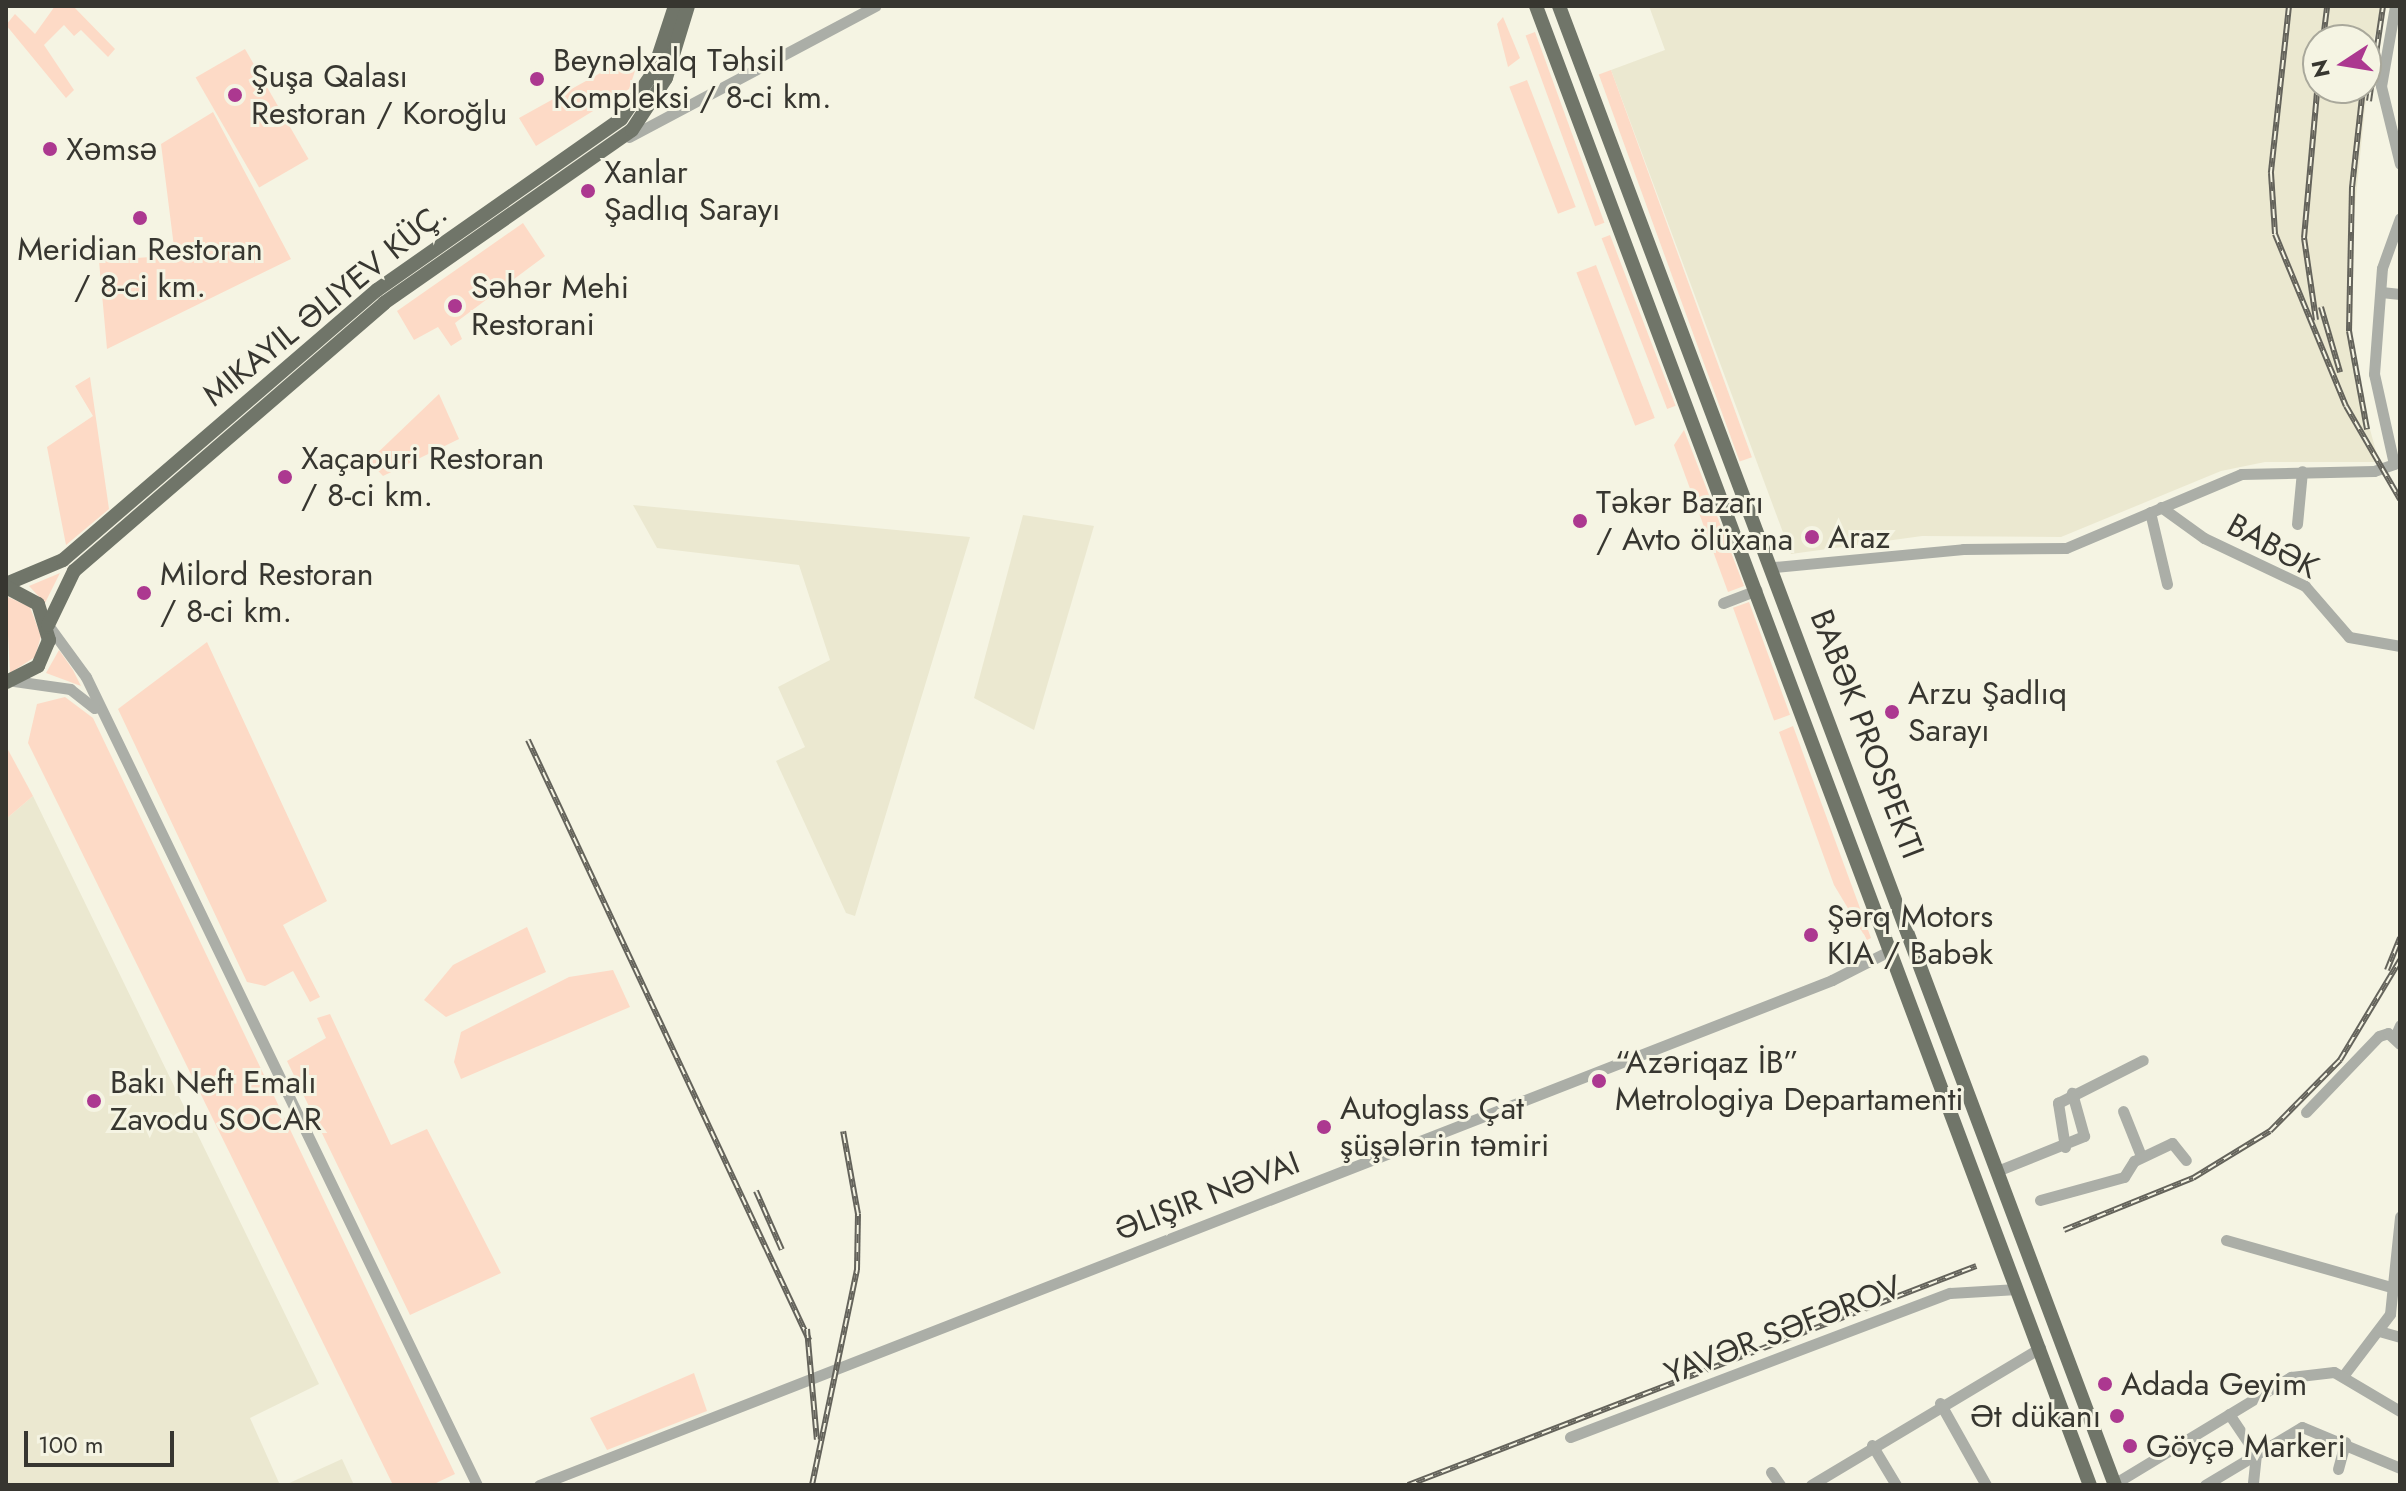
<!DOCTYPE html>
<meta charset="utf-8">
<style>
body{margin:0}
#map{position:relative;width:2406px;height:1491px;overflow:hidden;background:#f5f4e3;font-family:Jost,sans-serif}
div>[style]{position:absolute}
.built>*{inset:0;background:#ebe8d0}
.green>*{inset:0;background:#fddac6;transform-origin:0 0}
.minor>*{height:11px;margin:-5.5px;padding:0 5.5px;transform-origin:5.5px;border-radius:5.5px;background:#abaea7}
.major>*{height:14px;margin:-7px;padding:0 7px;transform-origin:7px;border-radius:7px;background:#707569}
.rail>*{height:6px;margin-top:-3px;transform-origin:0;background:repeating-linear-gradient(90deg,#f5f4e3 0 9px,#64635b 0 18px);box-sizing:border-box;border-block:2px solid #64635b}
.dots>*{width:22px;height:22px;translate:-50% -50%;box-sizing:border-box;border:4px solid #f5f4e3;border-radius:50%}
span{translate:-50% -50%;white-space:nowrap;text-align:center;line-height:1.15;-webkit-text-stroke:6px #f5f4e3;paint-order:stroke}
.poi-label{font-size:32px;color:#373630}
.left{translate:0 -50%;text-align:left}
.right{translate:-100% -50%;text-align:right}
.street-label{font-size:32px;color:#373630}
.frame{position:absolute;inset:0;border:8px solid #373630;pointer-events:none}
.north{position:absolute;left:2302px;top:24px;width:80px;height:80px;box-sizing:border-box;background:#f5f4e3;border:2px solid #a9a89b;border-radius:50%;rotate:258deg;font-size:22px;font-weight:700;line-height:32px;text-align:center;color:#373630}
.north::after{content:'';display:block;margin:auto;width:28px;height:36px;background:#ac3890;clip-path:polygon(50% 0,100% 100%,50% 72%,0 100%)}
.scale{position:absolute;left:24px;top:1431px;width:150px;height:36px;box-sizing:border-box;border:4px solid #373630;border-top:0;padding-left:10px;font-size:24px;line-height:28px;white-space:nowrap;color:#373630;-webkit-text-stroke:6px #f5f4e3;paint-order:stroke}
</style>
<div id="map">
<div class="built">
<div style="clip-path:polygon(evenodd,1649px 6px,2384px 6px,2371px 48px,2354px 216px,2352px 364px,2379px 462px,2265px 462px,2221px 471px,2061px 537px,1922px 536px,1791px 554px,1611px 70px,1665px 50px,1649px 6px,2318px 40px,2366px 40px,2366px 88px,2318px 88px,2318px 40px)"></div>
<div style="clip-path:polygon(633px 505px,970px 537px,855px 916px,846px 913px,776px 761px,805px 747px,778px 687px,830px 660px,799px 565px,657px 548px)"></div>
<div style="clip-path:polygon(1023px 515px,1094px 526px,1034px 730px,974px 698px)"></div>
<div style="clip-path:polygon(33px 796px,319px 1384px,250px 1418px,280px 1485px,6px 1485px,6px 819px)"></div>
<div style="clip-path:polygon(342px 1459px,354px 1485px,285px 1485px)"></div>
</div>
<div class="green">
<div style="clip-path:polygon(55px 6px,73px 6px,115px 49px,108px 57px,81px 30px,74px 36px,64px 25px,44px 45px,74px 90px,66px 98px,6px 25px,15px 14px,35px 34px)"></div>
<div style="clip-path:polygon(1503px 17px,1520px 58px,1508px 67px,1497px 24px)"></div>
<div style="left:1535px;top:32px;width:203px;height:10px;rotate:70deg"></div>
<div style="left:245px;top:49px;width:127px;height:57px;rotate:60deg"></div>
<div style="clip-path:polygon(642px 50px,629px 89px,536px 146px,519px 118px)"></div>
<div style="left:1611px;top:70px;width:412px;height:13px;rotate:70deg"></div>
<div style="left:1527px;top:80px;width:136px;height:19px;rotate:69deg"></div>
<div style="clip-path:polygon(213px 112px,291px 259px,107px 349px,99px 261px,175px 255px,161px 144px)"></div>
<div style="clip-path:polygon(523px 223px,545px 256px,455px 323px,462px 339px,451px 346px,438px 327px,414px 340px,397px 311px)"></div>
<div style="left:1610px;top:235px;width:183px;height:9px;rotate:69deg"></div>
<div style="left:1596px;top:265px;width:164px;height:21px;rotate:69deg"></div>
<div style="clip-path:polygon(90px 377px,109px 509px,66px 545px,47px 447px,93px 416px,75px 386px)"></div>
<div style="clip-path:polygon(439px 394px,459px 439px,383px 476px,369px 461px)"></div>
<div style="clip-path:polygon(1684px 430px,1744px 586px,1728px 592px,1674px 445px)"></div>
<div style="clip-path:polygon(60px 573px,45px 603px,29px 586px)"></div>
<div style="clip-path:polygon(6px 596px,30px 607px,41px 636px,35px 657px,10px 673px)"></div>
<div style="left:1749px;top:602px;width:120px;height:17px;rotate:70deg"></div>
<div style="clip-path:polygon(207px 642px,327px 901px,283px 925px,320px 997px,310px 1002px,293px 971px,265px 986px,247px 982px,118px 709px)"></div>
<div style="clip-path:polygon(59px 650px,73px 670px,81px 686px,46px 673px)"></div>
<div style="clip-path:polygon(65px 697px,93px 718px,455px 1474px,432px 1485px,393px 1485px,28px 743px,37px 704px)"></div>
<div style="clip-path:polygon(1793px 726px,1871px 938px,1867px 940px,1834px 885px,1779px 732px)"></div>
<div style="clip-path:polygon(6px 746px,33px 796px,6px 819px)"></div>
<div style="clip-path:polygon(527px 927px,546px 972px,446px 1017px,424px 1000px,453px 965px)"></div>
<div style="clip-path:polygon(613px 970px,630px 1007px,461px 1079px,454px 1062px,461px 1032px,569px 977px)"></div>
<div style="clip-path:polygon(330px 1014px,391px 1145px,427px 1129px,501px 1273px,410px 1315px,287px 1061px,326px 1038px,317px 1018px)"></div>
<div style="clip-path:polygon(694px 1373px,707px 1411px,607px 1450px,590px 1418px)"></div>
</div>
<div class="minor">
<div style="left:2395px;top:6px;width:81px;rotate:99.9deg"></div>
<div style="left:2381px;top:86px;width:80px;rotate:76.3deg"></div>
<div style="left:629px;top:137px;width:279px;rotate:-28deg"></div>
<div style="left:2381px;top:292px;width:19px;rotate:6deg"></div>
<div style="left:2161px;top:507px;width:53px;rotate:35.8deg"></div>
<div style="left:2204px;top:538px;width:112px;rotate:25.4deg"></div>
<div style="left:2305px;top:586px;width:67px;rotate:49.2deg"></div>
<div style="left:2349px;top:637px;width:52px;rotate:10deg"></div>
<div style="left:2150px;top:512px;width:74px;rotate:76.7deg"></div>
<div style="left:2297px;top:524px;width:53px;rotate:-84.6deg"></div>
<div style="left:1774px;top:567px;width:190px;rotate:-5.4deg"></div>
<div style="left:1963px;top:549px;width:103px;rotate:-0.6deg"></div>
<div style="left:2066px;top:548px;width:190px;rotate:-22.9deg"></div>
<div style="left:2241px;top:474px;width:133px;rotate:-1.3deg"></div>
<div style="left:2374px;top:471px;width:21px;rotate:-19deg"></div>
<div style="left:2394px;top:464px;width:92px;rotate:-102.5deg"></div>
<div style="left:2374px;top:374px;width:106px;rotate:-85.7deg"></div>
<div style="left:2382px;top:268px;width:53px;rotate:-70.2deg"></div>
<div style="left:1723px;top:603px;width:36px;rotate:-21deg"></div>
<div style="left:48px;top:625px;width:64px;rotate:53.8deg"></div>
<div style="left:86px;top:677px;width:898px;rotate:64.18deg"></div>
<div style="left:14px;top:681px;width:57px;rotate:8.1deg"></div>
<div style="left:70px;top:689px;width:31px;rotate:38deg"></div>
<div style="left:2395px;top:1037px;width:13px;rotate:-67deg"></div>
<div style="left:2123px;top:1111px;width:48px;rotate:68.2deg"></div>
<div style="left:2306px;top:1112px;width:105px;rotate:-46.2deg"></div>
<div style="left:2379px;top:1036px;width:9px;rotate:-18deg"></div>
<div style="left:2388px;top:1033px;width:16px;rotate:43deg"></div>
<div style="left:2065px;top:1147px;width:45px;rotate:-99deg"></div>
<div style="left:2058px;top:1103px;width:95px;rotate:-26.8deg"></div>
<div style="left:1997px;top:1171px;width:94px;rotate:-21.9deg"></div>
<div style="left:2084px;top:1136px;width:45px;rotate:-105.6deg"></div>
<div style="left:2040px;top:1200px;width:87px;rotate:-15.3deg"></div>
<div style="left:2124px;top:1177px;width:19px;rotate:-58deg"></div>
<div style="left:2134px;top:1161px;width:42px;rotate:-25.3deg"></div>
<div style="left:2172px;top:1143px;width:22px;rotate:51deg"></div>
<div style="left:2226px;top:1240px;width:175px;rotate:15.9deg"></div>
<div style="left:2379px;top:1331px;width:22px;rotate:16deg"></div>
<div style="left:2343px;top:1376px;width:78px;rotate:-52.8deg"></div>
<div style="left:2390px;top:1314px;width:98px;rotate:-84.1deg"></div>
<div style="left:1940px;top:1403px;width:94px;rotate:60.7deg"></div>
<div style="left:2229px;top:1414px;width:48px;rotate:56deg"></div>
<div style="left:2256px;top:1454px;width:31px;rotate:96deg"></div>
<div style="left:1570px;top:1437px;width:406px;rotate:-20.8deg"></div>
<div style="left:1950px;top:1293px;width:67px;rotate:-3.4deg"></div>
<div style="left:1872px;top:1445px;width:47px;rotate:59deg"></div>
<div style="left:2338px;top:1469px;width:28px;rotate:-75deg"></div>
<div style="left:1771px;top:1472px;width:16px;rotate:55deg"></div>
<div style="left:2114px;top:1484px;width:207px;rotate:-31.2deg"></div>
<div style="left:2291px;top:1377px;width:43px;rotate:-6.6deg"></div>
<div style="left:2334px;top:1372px;width:77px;rotate:30.6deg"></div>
<div style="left:539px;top:1485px;width:1388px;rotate:-21.33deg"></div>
<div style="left:1832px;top:980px;width:66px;rotate:-27deg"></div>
<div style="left:1811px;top:1485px;width:267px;rotate:-30.9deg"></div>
<div style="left:2205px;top:1485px;width:113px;rotate:-30.9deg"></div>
<div style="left:2302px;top:1427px;width:106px;rotate:22.7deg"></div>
</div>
<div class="major">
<div style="left:1536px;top:6px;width:1579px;rotate:69.47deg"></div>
<div style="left:1559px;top:6px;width:1580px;rotate:69.4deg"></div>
<div style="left:6px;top:584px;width:62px;rotate:-22.8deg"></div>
<div style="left:63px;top:560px;width:414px;rotate:-40.7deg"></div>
<div style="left:377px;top:290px;width:298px;rotate:-35deg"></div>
<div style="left:621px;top:119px;width:56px;rotate:-55.2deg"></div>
<div style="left:653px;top:73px;width:71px;rotate:-71.8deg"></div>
<div style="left:6px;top:587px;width:36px;rotate:28deg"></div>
<div style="left:38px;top:604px;width:38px;rotate:73deg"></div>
<div style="left:49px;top:640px;width:28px;rotate:113deg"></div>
<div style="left:38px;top:666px;width:36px;rotate:153deg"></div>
<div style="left:48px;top:625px;width:60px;rotate:-64.3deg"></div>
<div style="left:74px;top:571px;width:410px;rotate:-40.8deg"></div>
<div style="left:384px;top:303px;width:302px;rotate:-34.9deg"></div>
<div style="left:632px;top:130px;width:62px;rotate:-56.8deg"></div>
<div style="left:666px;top:78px;width:75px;rotate:-73deg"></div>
</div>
<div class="rail">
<div style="left:2289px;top:6px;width:168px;rotate:96.2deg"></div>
<div style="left:2271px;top:173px;width:61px;rotate:86.2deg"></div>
<div style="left:2275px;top:234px;width:186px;rotate:67.6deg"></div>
<div style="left:2346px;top:406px;width:108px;rotate:59.9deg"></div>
<div style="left:2323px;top:40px;width:34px;rotate:-83deg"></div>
<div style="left:2363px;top:88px;width:100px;rotate:96.3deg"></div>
<div style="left:2352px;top:187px;width:144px;rotate:91.2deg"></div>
<div style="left:2349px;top:331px;width:100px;rotate:79.6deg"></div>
<div style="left:2369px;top:101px;width:96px;rotate:-81.6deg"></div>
<div style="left:2321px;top:307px;width:68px;rotate:73.7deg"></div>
<div style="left:2316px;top:320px;width:83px;rotate:-98.3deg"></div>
<div style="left:2304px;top:238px;width:157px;rotate:-84.9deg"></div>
<div style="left:528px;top:740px;width:663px;rotate:64.9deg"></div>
<div style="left:2387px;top:970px;width:35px;rotate:-68deg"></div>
<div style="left:756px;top:1191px;width:64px;rotate:66.2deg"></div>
<div style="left:2064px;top:1230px;width:139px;rotate:-22deg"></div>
<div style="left:2193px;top:1178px;width:90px;rotate:-31.4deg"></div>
<div style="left:2270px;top:1131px;width:100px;rotate:-45.4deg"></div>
<div style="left:2340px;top:1060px;width:117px;rotate:-59deg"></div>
<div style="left:807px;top:1329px;width:111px;rotate:84.9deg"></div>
<div style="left:812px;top:1485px;width:220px;rotate:-78.2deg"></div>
<div style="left:857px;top:1270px;width:56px;rotate:-89deg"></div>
<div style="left:858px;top:1214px;width:84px;rotate:-100.2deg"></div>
<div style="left:1408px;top:1485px;width:609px;rotate:-21.08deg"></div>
</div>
<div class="dots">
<div style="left:537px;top:79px;background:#ac3890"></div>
<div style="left:235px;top:95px;background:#ac3890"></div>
<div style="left:50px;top:149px;background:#ac3890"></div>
<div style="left:588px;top:191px;background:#ac3890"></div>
<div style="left:140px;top:218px;background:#ac3890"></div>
<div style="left:455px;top:306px;background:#ac3890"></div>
<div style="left:285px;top:477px;background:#ac3890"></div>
<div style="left:1580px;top:521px;background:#ac3890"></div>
<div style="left:1812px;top:537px;background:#ac3890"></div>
<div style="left:144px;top:593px;background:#ac3890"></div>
<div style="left:1892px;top:712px;background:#ac3890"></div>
<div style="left:1811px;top:935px;background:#ac3890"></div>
<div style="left:1599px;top:1081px;background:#ac3890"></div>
<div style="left:94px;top:1101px;background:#ac3890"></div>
<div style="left:1324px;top:1127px;background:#ac3890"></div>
<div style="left:2105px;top:1384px;background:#ac3890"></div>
<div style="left:2117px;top:1416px;background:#ac3890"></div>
<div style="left:2130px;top:1446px;background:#ac3890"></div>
</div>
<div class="poi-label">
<span class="left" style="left:553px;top:79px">Beynəlxalq Təhsil<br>Kompleksi / 8-ci km.</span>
<span class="left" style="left:251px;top:95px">Şuşa Qalası<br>Restoran / Koroğlu</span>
<span class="left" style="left:66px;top:149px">Xəmsə</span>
<span class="left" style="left:604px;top:191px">Xanlar<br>Şadlıq Sarayı</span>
<span style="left:140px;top:268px">Meridian Restoran<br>/ 8-ci km.</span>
<span class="left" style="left:471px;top:306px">Səhər Mehi<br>Restorani</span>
<span class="left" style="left:301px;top:477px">Xaçapuri Restoran<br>/ 8-ci km.</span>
<span class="left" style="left:1596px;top:521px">Təkər Bazarı<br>/ Avto ölüxana</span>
<span class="left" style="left:1828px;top:537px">Araz</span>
<span class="left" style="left:160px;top:593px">Milord Restoran<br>/ 8-ci km.</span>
<span class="left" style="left:1908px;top:712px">Arzu Şadlıq<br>Sarayı</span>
<span class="left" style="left:1827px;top:935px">Şərq Motors<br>KIA / Babək</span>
<span class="left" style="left:1615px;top:1081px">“Azəriqaz İB”<br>Metrologiya Departamenti</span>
<span class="left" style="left:110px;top:1101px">Bakı Neft Emalı<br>Zavodu SOCAR</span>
<span class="left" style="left:1340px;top:1127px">Autoglass Çat<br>şüşələrin təmiri</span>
<span class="left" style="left:2121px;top:1384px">Adada Geyim</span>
<span class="right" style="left:2101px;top:1416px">Ət dükanı</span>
<span class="left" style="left:2146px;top:1446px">Göyçə Markeri</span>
</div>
<div class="street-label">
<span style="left:325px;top:304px;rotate:-39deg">MIKAYIL ƏLIYEV KÜÇ.</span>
<span style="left:2273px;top:546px;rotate:29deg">BABƏK</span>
<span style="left:1867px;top:734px;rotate:69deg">BABƏK PROSPEKTI</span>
<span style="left:1207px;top:1196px;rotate:-21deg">ƏLIŞIR NƏVAI</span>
<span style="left:1783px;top:1330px;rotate:-21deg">YAVƏR SƏFƏROV</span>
</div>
<div class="frame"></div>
<div class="north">N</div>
<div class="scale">100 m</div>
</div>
